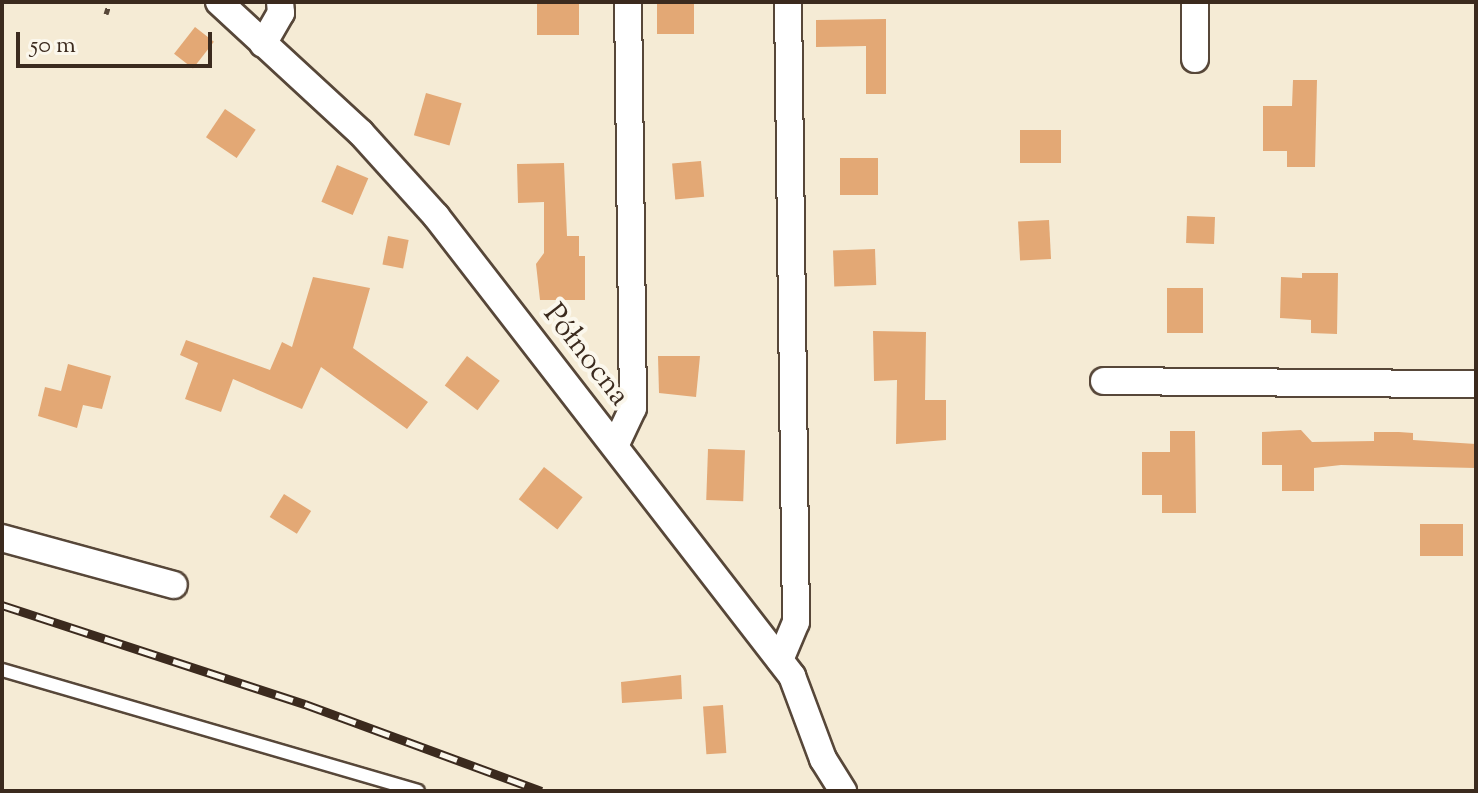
<!DOCTYPE html>
<meta charset="utf-8">
<style>
body{margin:0}
#map{position:relative;width:1478px;height:793px;overflow:hidden;background:#f5ebd5;font-family:"Sorts Mill Goudy",serif}
div>[style]{position:absolute}
.building>*{inset:0;background:#e3a875;transform-origin:0 0}
.path>*{height:5px;margin-top:-2.5px;transform-origin:0;background:repeating-linear-gradient(90deg,#574739 0 6px,transparent 0 12px)}
.roads{filter:drop-shadow(2px 0 #574739) drop-shadow(-2px 0 #574739) drop-shadow(0 2px #574739) drop-shadow(0 -2px #574739)}
.lane>*{height:12px;margin:-6px;padding:0 6px;transform-origin:6px;border-radius:6px;background:#fff}
.street>*{height:26px;margin:-13px;padding:0 13px;transform-origin:13px;border-radius:13px;background:#fff}
.rail>*{height:9px;margin-top:-4.5px;transform-origin:0;background:repeating-linear-gradient(90deg,#fbf7ec 0 18px,#3b2a1e 0 36px);box-sizing:border-box;border-block:2px solid #3b2a1e}
span{translate:-50% -50%;white-space:nowrap;text-align:center;line-height:1.15;-webkit-text-stroke:8px #fbf7ec;paint-order:stroke}
.street-label{font-size:30px;color:#3b2a1e}
.frame{position:absolute;inset:0;border:4px solid #3b2a1e;pointer-events:none}
.scale{position:absolute;left:16px;top:32px;width:196px;height:36px;box-sizing:border-box;border:4px solid #3b2a1e;border-top:0;padding-left:10px;font-size:24px;line-height:28px;white-space:nowrap;color:#3b2a1e;-webkit-text-stroke:6px #fbf7ec;paint-order:stroke}
</style>
<div id="map">
<div class="building">
<div style="left:537px;top:2px;width:42px;height:33px"></div>
<div style="left:657px;top:2px;width:37px;height:32px"></div>
<div style="clip-path:polygon(886px 19px,886px 94px,866px 94px,866px 46px,816px 47px,816px 20px)"></div>
<div style="left:195px;top:27px;width:24px;height:34px;rotate:38deg"></div>
<div style="clip-path:polygon(1293px 80px,1317px 80px,1315px 167px,1287px 167px,1287px 151px,1263px 151px,1263px 106px,1292px 106px)"></div>
<div style="left:426px;top:93px;width:37px;height:44px;rotate:16deg"></div>
<div style="left:225px;top:109px;width:37px;height:34px;rotate:34deg"></div>
<div style="left:1061px;top:130px;width:33px;height:41px;rotate:90deg"></div>
<div style="left:840px;top:158px;width:38px;height:37px"></div>
<div style="left:701px;top:161px;width:36px;height:29px;rotate:85deg"></div>
<div style="clip-path:polygon(564px 163px,567px 236px,579px 236px,579px 256px,585px 256px,585px 300px,540px 300px,536px 264px,544px 253px,544px 202px,518px 203px,517px 164px)"></div>
<div style="left:337px;top:165px;width:34px;height:40px;rotate:23deg"></div>
<div style="left:1187px;top:216px;width:28px;height:27px;rotate:2deg"></div>
<div style="left:1049px;top:220px;width:39px;height:31px;rotate:87deg"></div>
<div style="left:388px;top:236px;width:21px;height:29px;rotate:11deg"></div>
<div style="left:875px;top:249px;width:36px;height:42px;rotate:88deg"></div>
<div style="clip-path:polygon(1302px 273px,1338px 273px,1337px 334px,1311px 333px,1311px 320px,1280px 318px,1281px 277px,1302px 278px)"></div>
<div style="clip-path:polygon(313px 277px,370px 288px,353px 348px,428px 402px,407px 429px,321px 367px,302px 409px,233px 379px,221px 412px,185px 399px,198px 363px,180px 355px,186px 340px,270px 370px,282px 342px,292px 347px)"></div>
<div style="left:1167px;top:288px;width:36px;height:45px"></div>
<div style="clip-path:polygon(873px 331px,926px 332px,925px 400px,946px 400px,946px 440px,896px 444px,897px 380px,874px 381px)"></div>
<div style="left:467px;top:356px;width:41px;height:37px;rotate:37deg"></div>
<div style="clip-path:polygon(658px 356px,700px 356px,696px 397px,659px 393px)"></div>
<div style="clip-path:polygon(68px 364px,111px 376px,102px 409px,83px 405px,77px 428px,38px 416px,45px 387px,61px 391px)"></div>
<div style="clip-path:polygon(1301px 430px,1312px 442px,1374px 441px,1374px 432px,1399px 432px,1413px 433px,1413px 440px,1476px 444px,1476px 468px,1341px 465px,1314px 468px,1314px 491px,1282px 491px,1282px 465px,1262px 465px,1262px 432px)"></div>
<div style="clip-path:polygon(1170px 431px,1195px 431px,1196px 513px,1162px 513px,1162px 495px,1142px 495px,1142px 452px,1170px 452px)"></div>
<div style="left:708px;top:449px;width:37px;height:51px;rotate:2deg"></div>
<div style="left:544px;top:467px;width:49px;height:41px;rotate:38deg"></div>
<div style="left:284px;top:494px;width:32px;height:27px;rotate:32deg"></div>
<div style="left:1420px;top:524px;width:43px;height:32px"></div>
<div style="clip-path:polygon(681px 675px,682px 699px,622px 703px,621px 682px)"></div>
<div style="left:723px;top:705px;width:48px;height:20px;rotate:86deg"></div>
</div>
<div class="path">
<div style="left:106px;top:14px;width:13px;rotate:-72deg"></div>
</div>
<div class="roads">
<div class="lane">
<div style="left:2px;top:670px;width:433px;rotate:16.2deg"></div>
</div>
<div class="street">
<div style="left:219px;top:2px;width:193px;rotate:42.7deg"></div>
<div style="left:361px;top:133px;width:112px;rotate:47.9deg"></div>
<div style="left:436px;top:216px;width:582px;rotate:52.26deg"></div>
<div style="left:792px;top:676px;width:89px;rotate:69.5deg"></div>
<div style="left:823px;top:759px;width:38px;rotate:58deg"></div>
<div style="left:1195px;top:2px;width:57px;rotate:90deg"></div>
<div style="left:263px;top:44px;width:36px;rotate:-60deg"></div>
<div style="left:281px;top:13px;width:11px;rotate:-95deg"></div>
<div style="left:1104px;top:381px;width:372px;rotate:0.5deg"></div>
<div style="left:615px;top:446px;width:42px;rotate:-64.7deg"></div>
<div style="left:633px;top:408px;width:406px;rotate:-90.7deg"></div>
<div style="left:2px;top:538px;width:178px;rotate:15.3deg"></div>
<div style="left:780px;top:660px;width:41px;rotate:-67.2deg"></div>
<div style="left:796px;top:622px;width:620px;rotate:-90.74deg"></div>
</div>
</div>
<div class="rail">
<div style="left:2px;top:605px;width:319px;rotate:18.1deg"></div>
<div style="left:305px;top:704px;width:252px;rotate:20.2deg"></div>
</div>
<div class="street-label">
<span style="left:585px;top:356px;rotate:52deg">Północna</span>
</div>
<div class="frame"></div>
<div class="scale">50 m</div>
</div>
